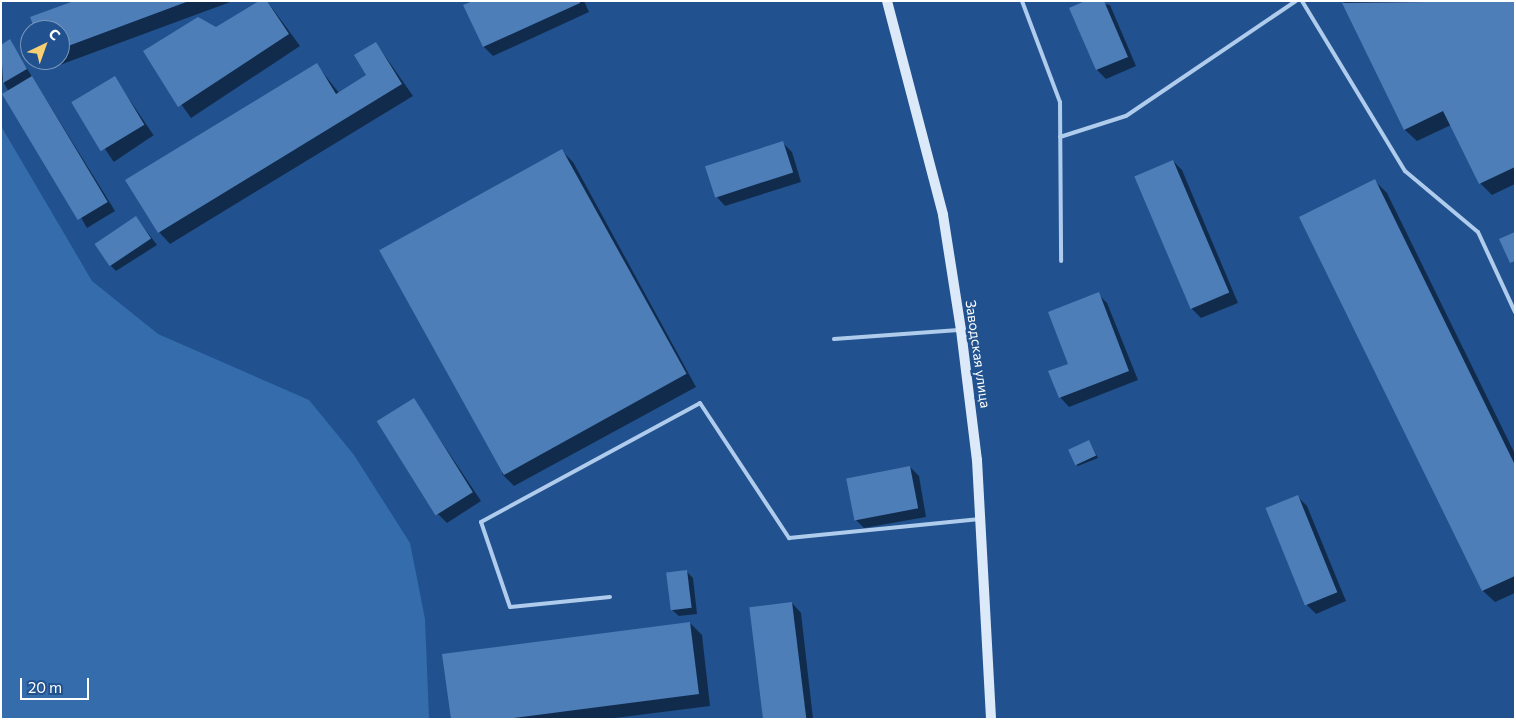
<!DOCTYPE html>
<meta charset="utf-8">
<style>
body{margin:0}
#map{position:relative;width:1516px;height:720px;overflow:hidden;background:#21528f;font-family:Commissioner,sans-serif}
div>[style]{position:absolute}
.green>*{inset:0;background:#346cac}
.shadow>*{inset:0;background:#0007;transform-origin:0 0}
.building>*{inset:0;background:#4d7eb8;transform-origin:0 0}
.lane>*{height:4px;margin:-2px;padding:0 2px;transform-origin:2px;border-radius:2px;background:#b0ccec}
.secondary>*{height:10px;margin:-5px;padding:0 5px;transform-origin:5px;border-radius:5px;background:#dce9f9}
span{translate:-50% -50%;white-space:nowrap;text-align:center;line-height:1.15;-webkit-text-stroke:4.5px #21528f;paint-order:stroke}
.street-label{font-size:14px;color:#fff}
.frame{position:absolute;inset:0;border:2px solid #fff;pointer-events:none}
.north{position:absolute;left:20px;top:20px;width:50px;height:50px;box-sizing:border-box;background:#21528f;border:1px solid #7a97bc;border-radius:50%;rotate:42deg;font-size:14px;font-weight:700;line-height:20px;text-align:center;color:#fff}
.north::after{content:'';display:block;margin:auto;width:18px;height:22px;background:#f9d071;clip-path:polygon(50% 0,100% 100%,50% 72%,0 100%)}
.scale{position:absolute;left:20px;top:678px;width:69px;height:22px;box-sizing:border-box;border:2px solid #fff;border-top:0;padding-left:6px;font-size:15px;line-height:18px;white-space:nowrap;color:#fff;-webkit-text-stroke:4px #21528f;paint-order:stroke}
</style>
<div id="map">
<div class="green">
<div style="clip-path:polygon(1px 126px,92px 281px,158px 334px,309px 400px,354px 455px,410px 543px,425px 619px,429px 719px,1px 719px)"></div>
</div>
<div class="shadow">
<div style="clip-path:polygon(77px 1px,233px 1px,57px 66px,51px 60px,60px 60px,60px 30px,36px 30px)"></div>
<div style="clip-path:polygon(267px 1px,300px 46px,191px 118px,144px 52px,217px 28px)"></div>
<div style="clip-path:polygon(476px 1px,584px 1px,589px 12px,493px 56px,484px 47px,465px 6px)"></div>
<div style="clip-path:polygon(1088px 1px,1110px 5px,1136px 66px,1106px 79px,1097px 70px)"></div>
<div style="clip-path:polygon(1348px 1px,1515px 1px,1515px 184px,1492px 195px,1480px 183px,1451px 125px,1417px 141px,1405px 130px,1343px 3px)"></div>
<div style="clip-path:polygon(10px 41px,115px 211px,87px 228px,1px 78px,1px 46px)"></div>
<div style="clip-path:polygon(376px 43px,413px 96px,170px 244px,159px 232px,317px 65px,339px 93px,368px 75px)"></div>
<div style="left:115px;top:78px;width:69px;height:48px;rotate:56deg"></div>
<div style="clip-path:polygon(783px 143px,792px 152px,801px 182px,725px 206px,716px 196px)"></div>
<div style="clip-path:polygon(561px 150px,573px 162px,696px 387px,514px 486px,502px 474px)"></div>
<div style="clip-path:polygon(1173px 161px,1182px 170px,1238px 303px,1201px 318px,1192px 309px)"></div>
<div style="clip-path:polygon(1375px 181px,1387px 193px,1515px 454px,1515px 593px,1495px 602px,1483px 591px,1301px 217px)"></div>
<div style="clip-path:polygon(136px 217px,157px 245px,116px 271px,110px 265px)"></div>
<div style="clip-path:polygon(1098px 294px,1107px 303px,1138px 380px,1069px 407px,1060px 397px)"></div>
<div style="clip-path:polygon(413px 399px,481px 501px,447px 523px,438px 514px)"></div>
<div style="clip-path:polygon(1089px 441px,1098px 458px,1078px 466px,1075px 463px)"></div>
<div style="clip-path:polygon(910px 467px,919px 476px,926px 517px,864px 528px,855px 519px)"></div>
<div style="clip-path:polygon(1298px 497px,1307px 506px,1346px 601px,1316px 614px,1307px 605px)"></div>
<div style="clip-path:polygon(686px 571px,693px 578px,697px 614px,679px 616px,672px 610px)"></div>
<div style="clip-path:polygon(792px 603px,801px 613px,813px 719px,764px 719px)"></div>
<div style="clip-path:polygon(690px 623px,702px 635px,710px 706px,607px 719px,452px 719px)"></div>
</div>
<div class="building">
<div style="clip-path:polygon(74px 1px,189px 1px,60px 49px,60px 30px,35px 30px,30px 17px)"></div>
<div style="clip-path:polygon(259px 1px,267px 1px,289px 34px,178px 107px,143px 51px,198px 17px,216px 27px)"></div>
<div style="clip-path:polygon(473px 1px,580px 1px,580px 3px,483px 47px,463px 5px)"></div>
<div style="clip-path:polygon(1085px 1px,1104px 1px,1128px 57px,1096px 70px,1069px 8px)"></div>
<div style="clip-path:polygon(1515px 1px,1515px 167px,1479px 184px,1443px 111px,1404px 130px,1342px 3px)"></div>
<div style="clip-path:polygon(10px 39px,27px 69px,3px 83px,1px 45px)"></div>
<div style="clip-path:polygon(376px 42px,402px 84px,158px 233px,125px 180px,317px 63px,336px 94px,366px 75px,354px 55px)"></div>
<div style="left:32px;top:76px;width:147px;height:35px;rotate:59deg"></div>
<div style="left:115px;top:76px;width:57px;height:51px;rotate:59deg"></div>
<div style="left:783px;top:141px;width:33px;height:82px;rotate:72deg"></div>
<div style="left:562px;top:149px;width:257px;height:209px;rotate:61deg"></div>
<div style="left:1173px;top:160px;width:144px;height:42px;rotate:67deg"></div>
<div style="clip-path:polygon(1375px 179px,1515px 465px,1515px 576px,1482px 591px,1299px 217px)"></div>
<div style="left:136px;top:216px;width:27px;height:50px;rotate:56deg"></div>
<div style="clip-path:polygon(1515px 232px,1515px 261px,1510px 263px,1499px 239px)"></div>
<div style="clip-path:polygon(1099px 292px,1129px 371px,1059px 398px,1048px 371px,1068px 364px,1048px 312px)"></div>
<div style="left:414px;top:398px;width:111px;height:44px;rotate:58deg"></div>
<div style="left:1089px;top:440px;width:17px;height:23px;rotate:65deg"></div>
<div style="left:910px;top:466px;width:43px;height:65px;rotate:79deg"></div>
<div style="left:1298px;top:495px;width:105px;height:35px;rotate:68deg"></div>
<div style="left:687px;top:570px;width:38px;height:21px;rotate:83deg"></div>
<div style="left:792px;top:602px;width:118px;height:43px;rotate:83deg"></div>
<div style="clip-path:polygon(690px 622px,699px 694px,506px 719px,451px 719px,442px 654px)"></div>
</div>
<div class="lane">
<div style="left:1022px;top:1px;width:108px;rotate:69.4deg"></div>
<div style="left:1060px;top:102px;width:159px;rotate:89.6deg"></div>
<div style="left:1302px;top:1px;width:199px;rotate:58.8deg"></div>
<div style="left:1405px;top:171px;width:95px;rotate:39.9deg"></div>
<div style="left:1478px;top:232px;width:88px;rotate:65.2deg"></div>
<div style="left:1060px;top:137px;width:69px;rotate:-17.7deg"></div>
<div style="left:1126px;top:116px;width:205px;rotate:-34.1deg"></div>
<div style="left:834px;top:339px;width:125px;rotate:-4.1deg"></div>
<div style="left:610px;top:597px;width:100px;rotate:174.3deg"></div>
<div style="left:510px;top:607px;width:90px;rotate:-108.8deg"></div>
<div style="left:481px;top:522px;width:249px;rotate:-28.5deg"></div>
<div style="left:700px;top:403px;width:162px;rotate:56.6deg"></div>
<div style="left:789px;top:538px;width:192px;rotate:-5.7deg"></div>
</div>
<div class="secondary">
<div style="left:887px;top:1px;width:221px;rotate:75.3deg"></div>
<div style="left:943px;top:215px;width:116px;rotate:81.1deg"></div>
<div style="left:961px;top:330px;width:131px;rotate:83deg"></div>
<div style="left:977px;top:460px;width:259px;rotate:86.9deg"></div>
</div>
<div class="street-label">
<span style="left:978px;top:354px;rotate:82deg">Заводская улица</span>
</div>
<div class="frame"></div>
<div class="north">С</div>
<div class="scale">20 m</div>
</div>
